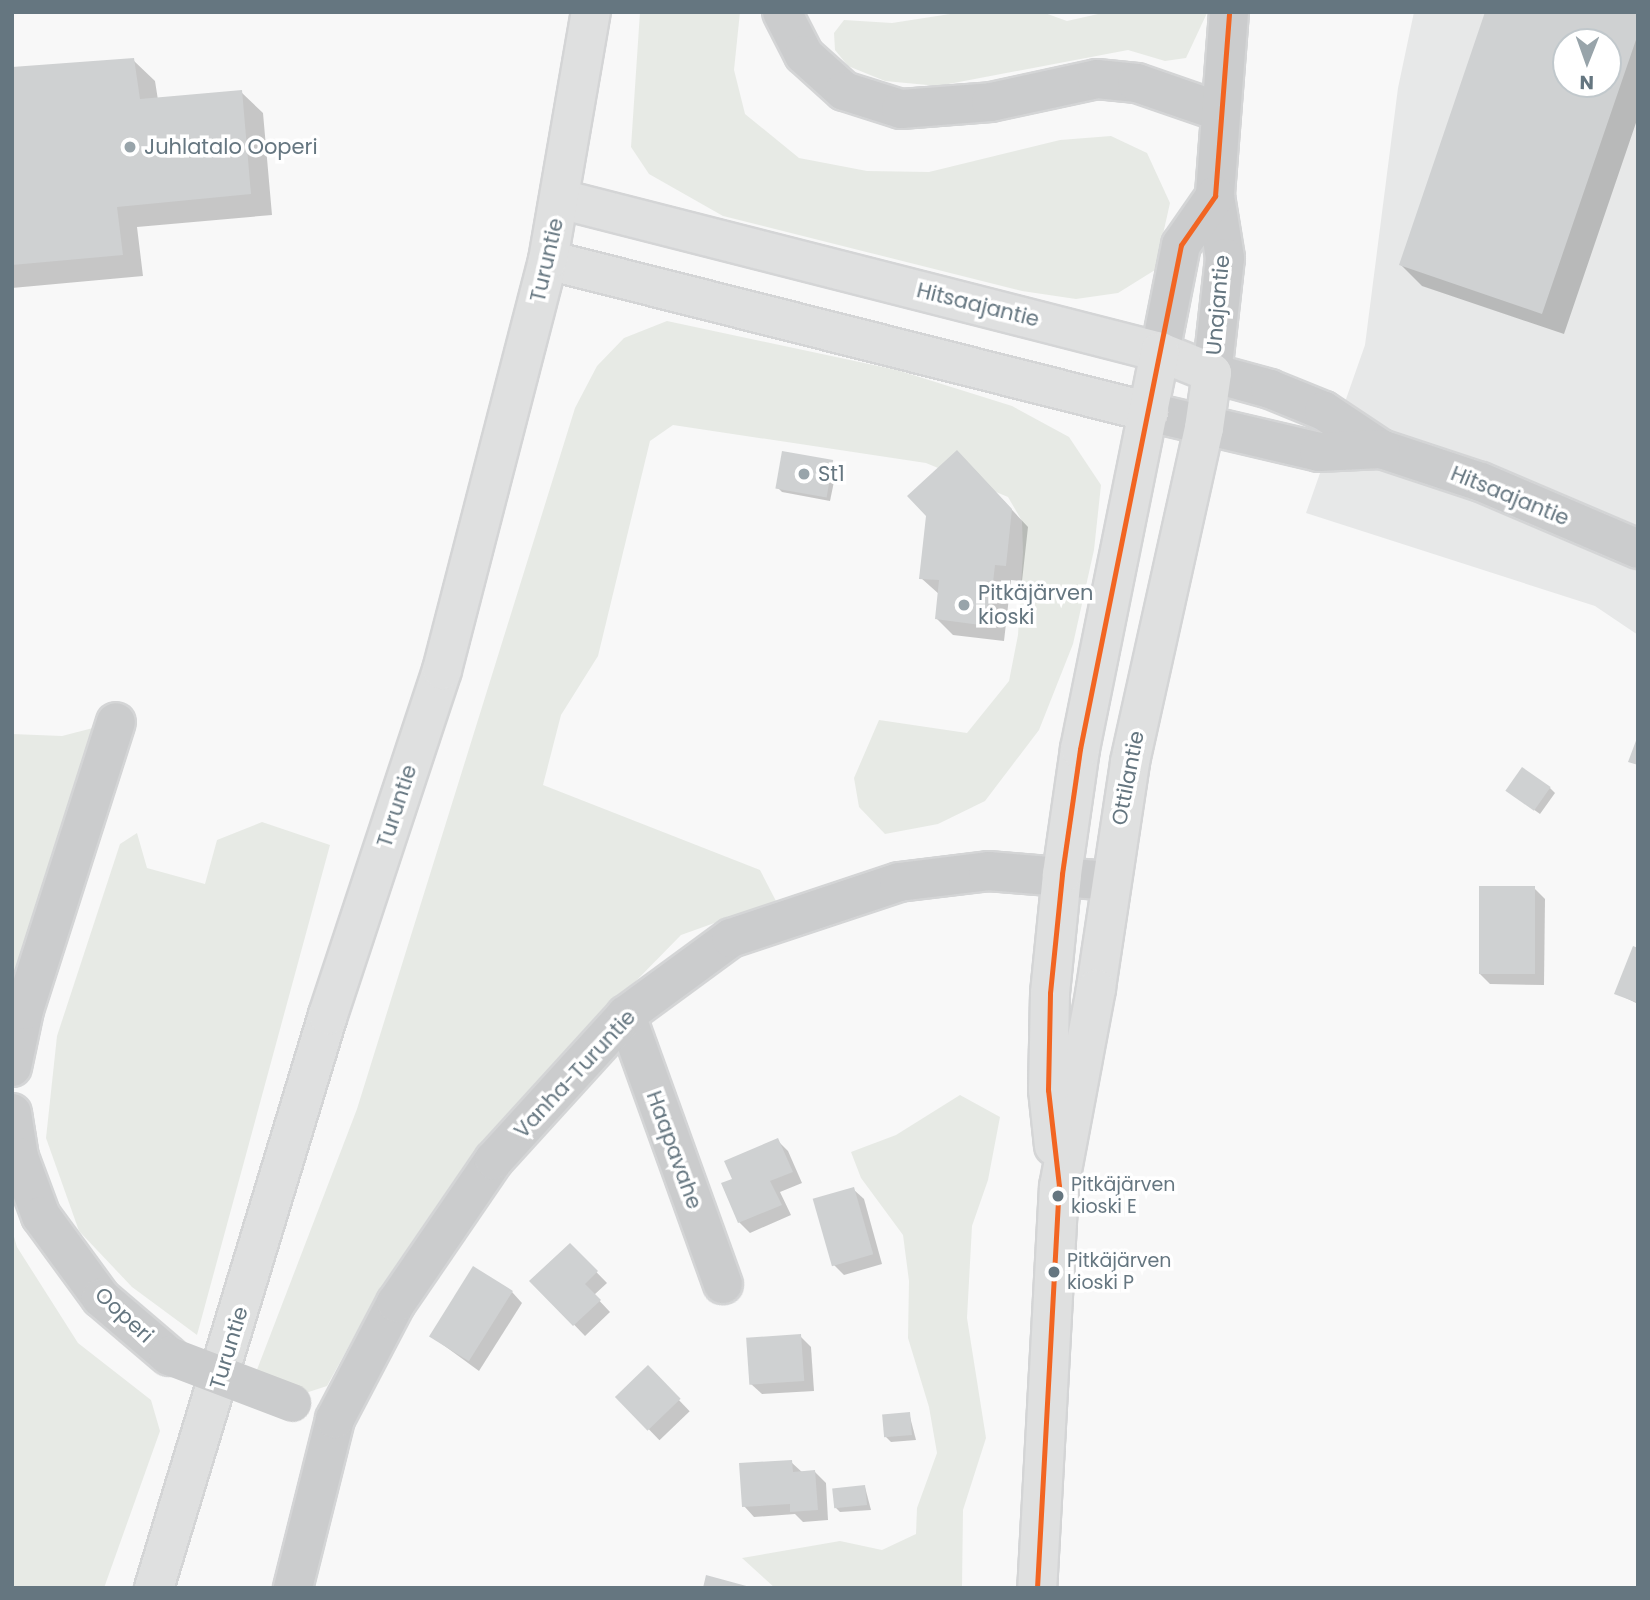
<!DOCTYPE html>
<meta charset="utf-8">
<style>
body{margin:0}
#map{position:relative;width:1650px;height:1600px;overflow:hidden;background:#f8f8f8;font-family:Poppins,sans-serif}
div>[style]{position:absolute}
.built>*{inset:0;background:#e7e8e8}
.green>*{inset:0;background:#e7eae5}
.shadow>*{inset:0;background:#0003;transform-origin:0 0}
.building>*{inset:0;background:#cfd1d2;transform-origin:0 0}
.roads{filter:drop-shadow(2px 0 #d4d5d6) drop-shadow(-2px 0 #d4d5d6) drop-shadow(0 2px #d4d5d6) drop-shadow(0 -2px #d4d5d6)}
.minor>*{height:38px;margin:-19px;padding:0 19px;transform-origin:19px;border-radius:19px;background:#cbcccd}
.major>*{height:38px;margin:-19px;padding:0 19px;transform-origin:19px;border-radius:19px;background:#dfe0e0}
.highway>*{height:38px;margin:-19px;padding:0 19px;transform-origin:19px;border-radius:19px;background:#dfe0e0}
.minor-bridge>*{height:38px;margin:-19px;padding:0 19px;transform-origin:19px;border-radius:19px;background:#cbcccd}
.bus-1>*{height:5px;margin:-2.5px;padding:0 2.5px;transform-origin:2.5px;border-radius:2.5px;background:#f26522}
.dots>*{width:19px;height:19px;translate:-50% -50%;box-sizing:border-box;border:4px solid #fff;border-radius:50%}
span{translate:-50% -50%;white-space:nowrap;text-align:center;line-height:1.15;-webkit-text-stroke:7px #fff;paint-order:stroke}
.bus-label{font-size:19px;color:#657680}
.left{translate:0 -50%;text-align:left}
.poi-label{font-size:21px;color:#657680}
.street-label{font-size:21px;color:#657680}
.frame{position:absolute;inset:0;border:14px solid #657680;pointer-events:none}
.north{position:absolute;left:1552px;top:28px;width:70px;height:70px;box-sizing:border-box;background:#fff;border:2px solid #c1c8cc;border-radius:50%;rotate:181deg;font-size:19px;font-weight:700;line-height:28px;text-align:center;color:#657680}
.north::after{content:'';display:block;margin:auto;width:24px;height:32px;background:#98a4aa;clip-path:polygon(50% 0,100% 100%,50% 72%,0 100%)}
</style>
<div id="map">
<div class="built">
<div style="clip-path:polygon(evenodd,1414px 12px,1638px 12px,1638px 635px,1595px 606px,1306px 513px,1365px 345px,1398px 88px,1414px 12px,1566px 42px,1608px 42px,1608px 84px,1566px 84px,1566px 42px)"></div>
</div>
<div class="green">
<div style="clip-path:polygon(640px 12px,740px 12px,734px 70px,745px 114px,799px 158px,867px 171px,929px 172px,1060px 140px,1111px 136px,1147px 153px,1170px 203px,1155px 270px,1118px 293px,1076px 299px,1022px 291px,723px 216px,649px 174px,631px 147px)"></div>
<div style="clip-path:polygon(963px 12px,1042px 12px,1067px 21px,1107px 12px,1207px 13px,1186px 58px,1165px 61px,1128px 50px,938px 86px,885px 81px,848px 66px,835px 50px,834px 33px,844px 20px,892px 23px)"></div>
<div style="clip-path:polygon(667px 321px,897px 370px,1012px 406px,1069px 437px,1101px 485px,1094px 550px,1073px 644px,1039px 730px,985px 801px,938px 824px,885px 834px,859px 807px,854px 778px,879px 720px,967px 733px,1009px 681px,1018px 635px,1023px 552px,1022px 521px,1008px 497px,926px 463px,673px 425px,650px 441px,598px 656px,561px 715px,543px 785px,760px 870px,776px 901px,681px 935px,583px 1035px,455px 1182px,366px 1315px,327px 1386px,281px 1401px,250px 1388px,357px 1109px,575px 408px,597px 366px,624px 338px)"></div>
<div style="clip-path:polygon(93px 728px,12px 986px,12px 734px,62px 736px)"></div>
<div style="clip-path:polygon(262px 822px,330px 845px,197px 1335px,132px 1287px,79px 1231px,46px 1138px,57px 1036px,120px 844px,137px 833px,147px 868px,205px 884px,217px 840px)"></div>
<div style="clip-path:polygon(960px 1095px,1000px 1117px,988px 1180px,972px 1226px,967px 1318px,986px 1438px,963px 1510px,962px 1588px,775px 1588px,742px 1558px,840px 1541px,882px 1550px,916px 1534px,917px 1508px,937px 1453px,929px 1407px,908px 1338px,909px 1281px,903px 1235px,861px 1178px,851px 1152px,896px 1135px)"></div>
<div style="clip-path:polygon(12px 1230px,17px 1247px,78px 1343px,151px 1400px,160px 1431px,104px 1588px,12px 1588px)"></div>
</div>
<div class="shadow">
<div style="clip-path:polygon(evenodd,1487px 12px,1638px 12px,1638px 117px,1564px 334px,1422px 286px,1401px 265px,1487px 12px,1566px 42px,1608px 42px,1608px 84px,1566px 84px,1566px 42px)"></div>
<div style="clip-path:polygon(133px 60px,155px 81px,158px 100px,241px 92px,263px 113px,272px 215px,137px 227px,143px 276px,12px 288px,12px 68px)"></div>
<div style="clip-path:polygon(832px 462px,837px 467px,830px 501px,782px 492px,777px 487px)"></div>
<div style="clip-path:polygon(973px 468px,1028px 527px,1022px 581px,1011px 580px,1004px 641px,953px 635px,937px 619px,940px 595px,921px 578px)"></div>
<div style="clip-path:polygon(1550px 788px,1555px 793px,1540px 814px,1508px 791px)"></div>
<div style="clip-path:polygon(1534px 888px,1545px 899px,1544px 985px,1490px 984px,1480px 974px)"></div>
<div style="clip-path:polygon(1638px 950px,1638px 1004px,1616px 993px)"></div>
<div style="clip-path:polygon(777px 1140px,788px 1151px,802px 1183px,780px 1192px,791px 1215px,750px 1233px,739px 1222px)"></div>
<div style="clip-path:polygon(853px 1189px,864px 1199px,882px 1264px,844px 1275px,833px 1264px)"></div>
<div style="clip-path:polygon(570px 1245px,607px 1283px,594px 1295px,610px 1312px,585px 1336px,532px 1281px)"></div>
<div style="clip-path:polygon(512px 1292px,522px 1303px,479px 1371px,431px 1336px)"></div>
<div style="clip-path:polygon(800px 1336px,811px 1347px,814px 1391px,762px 1394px,751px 1384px)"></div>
<div style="left:648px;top:1368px;width:60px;height:42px;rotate:46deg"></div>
<div style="clip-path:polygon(909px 1413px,916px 1440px,891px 1442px,886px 1437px)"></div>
<div style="clip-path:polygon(791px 1462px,803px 1473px,815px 1472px,826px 1483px,828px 1520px,803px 1522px,795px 1514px,754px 1517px,744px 1506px)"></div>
<div style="clip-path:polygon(865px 1487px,871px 1510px,840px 1512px,835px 1507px)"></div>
</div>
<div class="building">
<div style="clip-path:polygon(evenodd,1485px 12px,1638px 12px,1638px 34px,1542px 314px,1399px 265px,1485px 12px,1566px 42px,1608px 42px,1608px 84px,1566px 84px,1566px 42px)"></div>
<div style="clip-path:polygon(134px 58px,140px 99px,242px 90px,251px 194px,117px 207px,123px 255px,12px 265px,12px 67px)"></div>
<div style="clip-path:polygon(957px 450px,1012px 509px,1006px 566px,995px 565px,988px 626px,935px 619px,939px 580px,919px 579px,926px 516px,907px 496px)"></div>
<div style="left:782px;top:451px;width:52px;height:38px;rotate:10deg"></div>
<div style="clip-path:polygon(1637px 738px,1638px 738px,1638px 765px,1628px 762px)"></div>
<div style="left:1522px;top:767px;width:35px;height:29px;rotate:35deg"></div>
<div style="left:1479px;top:886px;width:56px;height:88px"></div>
<div style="clip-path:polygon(1633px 946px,1638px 948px,1638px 1003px,1614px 994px)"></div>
<div style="clip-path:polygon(778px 1138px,793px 1172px,770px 1181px,782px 1205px,738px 1223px,721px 1183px,732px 1179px,724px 1161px)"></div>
<div style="left:854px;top:1187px;width:70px;height:43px;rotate:74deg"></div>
<div style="clip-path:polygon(570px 1243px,598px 1271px,585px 1284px,601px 1300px,573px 1326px,529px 1281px)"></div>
<div style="left:473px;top:1266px;width:47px;height:83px;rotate:32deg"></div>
<div style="left:801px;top:1334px;width:47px;height:55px;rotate:86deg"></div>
<div style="left:648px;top:1365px;width:47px;height:46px;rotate:46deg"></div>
<div style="left:910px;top:1412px;width:23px;height:28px;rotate:85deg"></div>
<div style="clip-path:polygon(792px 1460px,793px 1472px,815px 1470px,818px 1510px,790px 1512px,790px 1504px,742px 1507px,739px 1463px)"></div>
<div style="left:865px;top:1485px;width:20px;height:33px;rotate:84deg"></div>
<div style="clip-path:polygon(706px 1575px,750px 1587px,749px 1588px,703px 1588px)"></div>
</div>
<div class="roads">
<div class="minor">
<div style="left:782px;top:12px;width:48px;rotate:62.9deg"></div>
<div style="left:804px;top:55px;width:54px;rotate:42deg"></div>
<div style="left:844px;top:91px;width:60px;rotate:17.5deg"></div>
<div style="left:901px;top:109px;width:90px;rotate:-4.4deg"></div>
<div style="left:991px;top:102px;width:108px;rotate:-12.2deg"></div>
<div style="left:1097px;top:79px;width:40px;rotate:5.7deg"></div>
<div style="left:1137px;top:83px;width:86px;rotate:19.1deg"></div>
<div style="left:1229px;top:12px;width:185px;rotate:94.4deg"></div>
<div style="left:1215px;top:196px;width:63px;rotate:80.8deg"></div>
<div style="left:1225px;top:258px;width:116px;rotate:96.4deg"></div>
<div style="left:1212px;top:373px;width:60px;rotate:15.4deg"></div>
<div style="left:1270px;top:389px;width:58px;rotate:22.2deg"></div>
<div style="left:1324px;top:411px;width:69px;rotate:33.7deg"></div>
<div style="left:1381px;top:449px;width:105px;rotate:18.3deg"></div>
<div style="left:1481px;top:482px;width:171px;rotate:23.1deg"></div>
<div style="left:1160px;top:352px;width:109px;rotate:-78.9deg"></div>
<div style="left:1181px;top:245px;width:60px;rotate:-55.2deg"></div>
<div style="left:1149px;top:412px;width:175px;rotate:13.2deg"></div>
<div style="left:1319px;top:452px;width:62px;rotate:-2.8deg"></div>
<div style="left:626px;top:1015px;width:286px;rotate:70.2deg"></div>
<div style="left:12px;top:1067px;width:58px;rotate:-78.1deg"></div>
<div style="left:24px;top:1010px;width:302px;rotate:-72.3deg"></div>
<div style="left:12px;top:1113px;width:45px;rotate:81deg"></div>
<div style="left:19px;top:1157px;width:63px;rotate:69.6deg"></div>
<div style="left:41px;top:1216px;width:102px;rotate:53.8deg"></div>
<div style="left:101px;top:1298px;width:89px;rotate:40.5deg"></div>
<div style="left:293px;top:1588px;width:174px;rotate:-76deg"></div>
<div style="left:335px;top:1419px;width:131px;rotate:-62.3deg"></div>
<div style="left:396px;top:1303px;width:173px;rotate:-55.6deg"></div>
<div style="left:494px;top:1160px;width:196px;rotate:-47.7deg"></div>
<div style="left:626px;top:1015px;width:130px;rotate:-36.3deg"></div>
<div style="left:731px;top:938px;width:177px;rotate:-18.4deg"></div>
<div style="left:899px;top:882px;width:90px;rotate:-7deg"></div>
<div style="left:988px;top:871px;width:121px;rotate:4.7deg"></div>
</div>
<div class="major">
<div style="left:560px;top:199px;width:619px;rotate:14.31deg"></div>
<div style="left:1160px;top:352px;width:56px;rotate:22deg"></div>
<div style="left:1212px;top:373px;width:56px;rotate:98.3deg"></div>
<div style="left:1204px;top:428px;width:343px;rotate:102.5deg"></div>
<div style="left:1130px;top:763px;width:229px;rotate:98.6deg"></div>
<div style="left:1096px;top:989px;width:200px;rotate:100.6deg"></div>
<div style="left:1059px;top:1186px;width:403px;rotate:93.1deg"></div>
<div style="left:548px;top:260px;width:620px;rotate:14.19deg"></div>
<div style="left:1054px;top:1146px;width:56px;rotate:-96.1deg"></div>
<div style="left:1048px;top:1090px;width:97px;rotate:-88.8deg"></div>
<div style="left:1050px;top:993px;width:120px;rotate:-84.2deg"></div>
<div style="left:1062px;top:874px;width:126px;rotate:-81.8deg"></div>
<div style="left:1080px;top:749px;width:405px;rotate:-78.6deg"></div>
</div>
<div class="highway">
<div style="left:154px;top:1588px;width:599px;rotate:-73.11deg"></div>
<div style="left:328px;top:1015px;width:363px;rotate:-71.7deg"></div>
<div style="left:442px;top:670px;width:423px;rotate:-75.5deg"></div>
<div style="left:548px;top:260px;width:252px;rotate:-80.2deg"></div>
</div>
</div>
<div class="minor-bridge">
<div style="left:169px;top:1356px;width:132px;rotate:20.9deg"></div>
</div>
<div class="bus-1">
<div style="left:1037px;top:1588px;width:403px;rotate:-86.9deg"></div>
<div style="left:1059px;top:1186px;width:97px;rotate:-96.5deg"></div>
<div style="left:1048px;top:1090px;width:97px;rotate:-88.8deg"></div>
<div style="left:1050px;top:993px;width:120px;rotate:-84.2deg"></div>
<div style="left:1062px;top:874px;width:126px;rotate:-81.8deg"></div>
<div style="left:1080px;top:749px;width:514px;rotate:-78.67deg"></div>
<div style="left:1181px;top:245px;width:60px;rotate:-55.2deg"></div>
<div style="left:1215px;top:196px;width:185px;rotate:-85.6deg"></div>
</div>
<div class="dots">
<div style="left:130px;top:147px;background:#98a4aa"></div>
<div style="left:804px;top:474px;background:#98a4aa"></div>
<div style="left:964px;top:605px;background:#98a4aa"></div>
<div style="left:1058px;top:1196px;background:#657680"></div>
<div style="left:1054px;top:1272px;background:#657680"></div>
</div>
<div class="bus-label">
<span class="left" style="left:1071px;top:1196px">Pitkäjärven<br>kioski E</span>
<span class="left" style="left:1067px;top:1272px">Pitkäjärven<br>kioski P</span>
</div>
<div class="poi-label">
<span class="left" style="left:144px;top:147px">Juhlatalo Ooperi</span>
<span class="left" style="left:818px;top:474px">St1</span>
<span class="left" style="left:978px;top:605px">Pitkäjärven<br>kioski</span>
</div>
<div class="street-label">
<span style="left:547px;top:260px;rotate:-77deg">Turuntie</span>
<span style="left:978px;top:305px;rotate:14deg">Hitsaajantie</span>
<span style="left:1218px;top:305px;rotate:-85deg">Unajantie</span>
<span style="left:1510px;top:496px;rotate:22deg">Hitsaajantie</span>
<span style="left:1128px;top:778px;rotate:-79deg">Ottilantie</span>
<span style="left:397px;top:806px;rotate:-72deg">Turuntie</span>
<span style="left:575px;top:1074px;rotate:-47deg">Vanha-Turuntie</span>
<span style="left:674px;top:1150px;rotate:70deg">Haapavahe</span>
<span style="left:124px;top:1315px;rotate:43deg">Ooperi</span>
<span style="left:229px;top:1348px;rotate:-73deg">Turuntie</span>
</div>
<div class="frame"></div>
<div class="north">N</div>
</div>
